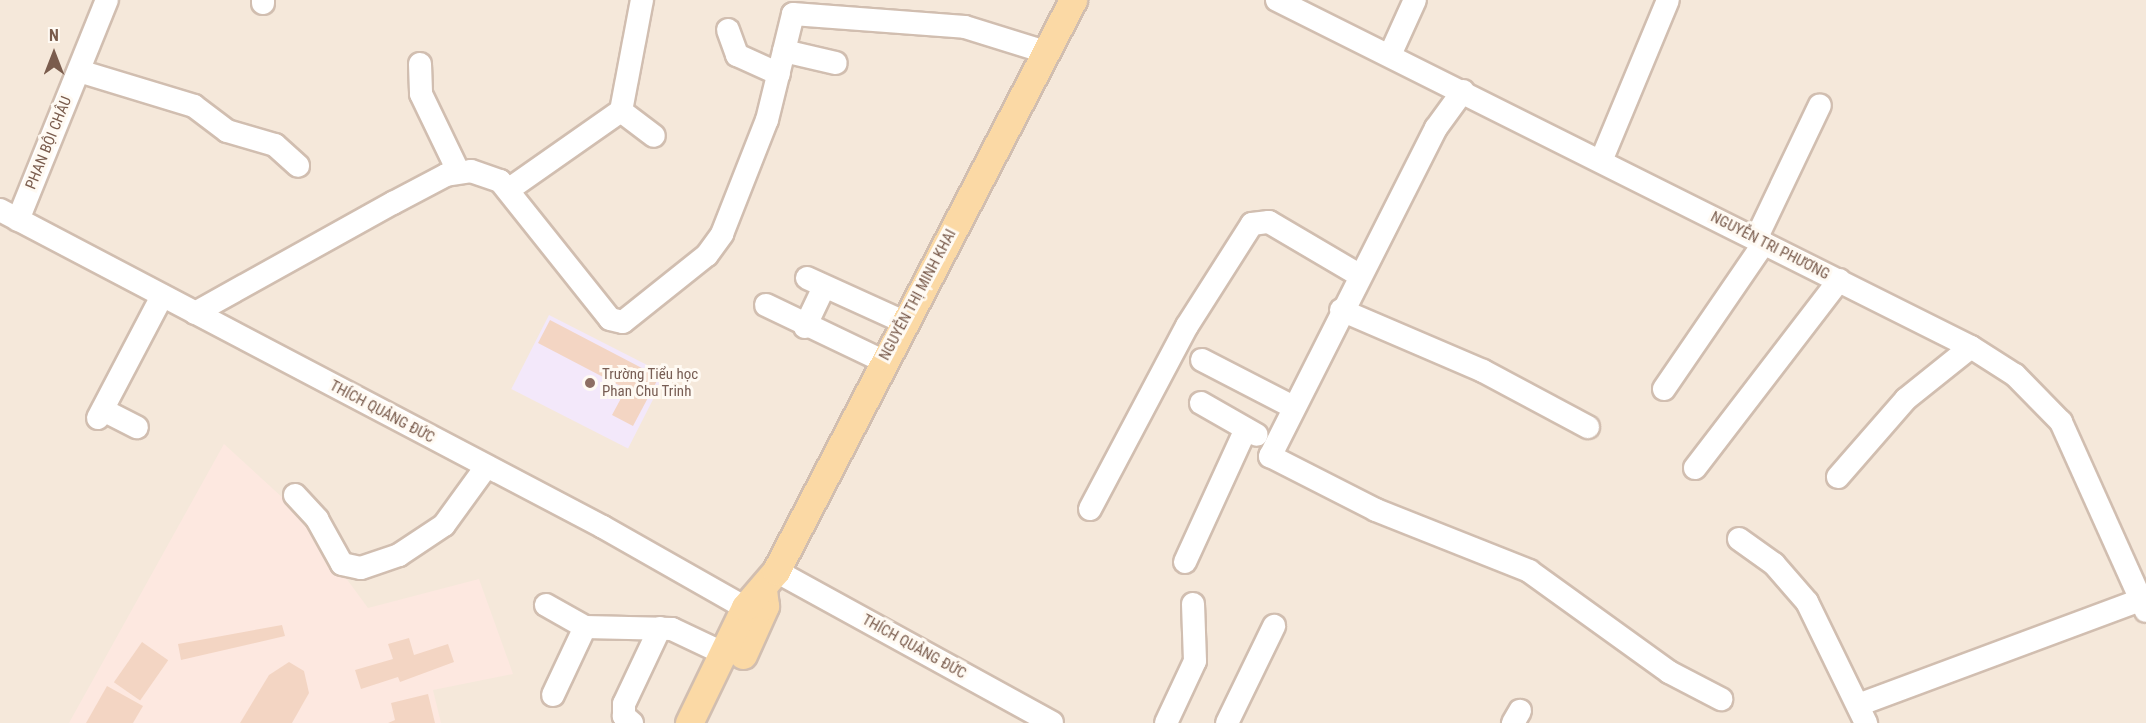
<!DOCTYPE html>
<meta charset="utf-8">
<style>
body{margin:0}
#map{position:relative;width:2146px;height:723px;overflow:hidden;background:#fdf6ec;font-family:"Roboto Condensed",sans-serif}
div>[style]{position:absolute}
.residential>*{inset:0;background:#f5e8da;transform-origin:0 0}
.commercial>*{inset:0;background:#fde8e0}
.education>*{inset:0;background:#f3e8fa;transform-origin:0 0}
.building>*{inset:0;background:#f3d5c3;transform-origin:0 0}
.roads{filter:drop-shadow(2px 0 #d1beb0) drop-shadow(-2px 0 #d1beb0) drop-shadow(0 2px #d1beb0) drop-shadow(0 -2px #d1beb0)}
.minor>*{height:22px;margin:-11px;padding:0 11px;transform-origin:11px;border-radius:11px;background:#fff}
.major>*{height:27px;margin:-13.5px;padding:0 13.5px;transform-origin:13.5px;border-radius:13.5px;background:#fbd9a5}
.dots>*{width:16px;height:16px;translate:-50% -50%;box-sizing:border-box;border:3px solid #fffaf3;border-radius:50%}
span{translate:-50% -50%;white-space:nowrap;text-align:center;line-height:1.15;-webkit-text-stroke:6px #fffaf3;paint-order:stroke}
.street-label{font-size:15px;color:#7a5c4d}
.education-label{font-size:15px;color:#785e54}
.left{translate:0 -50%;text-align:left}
.north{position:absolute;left:24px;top:24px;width:60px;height:60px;-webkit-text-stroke:4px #fffaf3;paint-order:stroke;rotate:0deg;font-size:16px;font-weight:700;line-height:24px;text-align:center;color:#7a5c4d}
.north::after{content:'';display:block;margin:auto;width:21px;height:27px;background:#7a5c4d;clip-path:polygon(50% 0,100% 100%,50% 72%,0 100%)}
</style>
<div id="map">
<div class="residential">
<div style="left:0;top:0;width:2146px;height:723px"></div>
</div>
<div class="commercial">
<div style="clip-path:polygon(224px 444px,296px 510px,368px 608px,479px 579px,513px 674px,433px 690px,441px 723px,69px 723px)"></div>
</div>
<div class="education">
<div style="left:549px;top:315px;width:131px;height:83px;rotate:27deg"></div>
</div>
<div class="building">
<div style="clip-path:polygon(550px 320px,659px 377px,633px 426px,612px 415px,626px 389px,538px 343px)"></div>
<div style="clip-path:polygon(282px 625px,285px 636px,181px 660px,178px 644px)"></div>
<div style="clip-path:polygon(409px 638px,414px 655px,448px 644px,454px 662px,400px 682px,398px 677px,361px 689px,355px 670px,393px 659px,388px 644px)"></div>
<div style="left:142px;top:642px;width:32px;height:49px;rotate:35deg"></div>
<div style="clip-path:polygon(289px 662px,304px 671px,309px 693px,292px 723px,240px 723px,269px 675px)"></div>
<div style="clip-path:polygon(107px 686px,143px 706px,133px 723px,86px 723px)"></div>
<div style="clip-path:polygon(428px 694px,435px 723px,388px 723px,395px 720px,391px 703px)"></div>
</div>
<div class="roads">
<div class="minor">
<div style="left:263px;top:0;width:3px;rotate:90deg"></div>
<div style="left:1277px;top:0;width:776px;rotate:26.57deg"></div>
<div style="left:1971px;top:347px;width:52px;rotate:32.5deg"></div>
<div style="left:2015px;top:375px;width:66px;rotate:45.6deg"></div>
<div style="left:2061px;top:422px;width:207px;rotate:65.8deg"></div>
<div style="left:728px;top:30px;width:27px;rotate:70deg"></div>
<div style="left:737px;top:55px;width:46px;rotate:24.3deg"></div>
<div style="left:784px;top:51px;width:53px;rotate:13deg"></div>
<div style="left:1390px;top:55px;width:60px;rotate:-65.6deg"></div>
<div style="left:420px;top:64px;width:30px;rotate:88deg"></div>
<div style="left:421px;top:94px;width:85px;rotate:64.3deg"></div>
<div style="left:79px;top:71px;width:120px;rotate:16.9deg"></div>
<div style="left:194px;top:106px;width:41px;rotate:37.1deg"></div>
<div style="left:227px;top:131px;width:50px;rotate:16.3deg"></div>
<div style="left:275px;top:145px;width:31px;rotate:42deg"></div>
<div style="left:1463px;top:91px;width:46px;rotate:126.1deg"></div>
<div style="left:1436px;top:128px;width:368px;rotate:116.8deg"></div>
<div style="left:1270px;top:456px;width:119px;rotate:27deg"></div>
<div style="left:1376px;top:510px;width:165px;rotate:21.7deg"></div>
<div style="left:1529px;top:571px;width:173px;rotate:35.8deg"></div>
<div style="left:1669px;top:672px;width:59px;rotate:27.4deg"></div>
<div style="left:621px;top:111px;width:41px;rotate:37.1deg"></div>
<div style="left:1601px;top:161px;width:174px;rotate:-67.4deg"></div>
<div style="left:508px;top:190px;width:138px;rotate:-35deg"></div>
<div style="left:621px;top:111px;width:113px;rotate:-79.3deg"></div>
<div style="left:0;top:210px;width:681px;rotate:27.73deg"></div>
<div style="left:603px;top:527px;width:178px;rotate:29.6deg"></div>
<div style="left:18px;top:220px;width:237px;rotate:-68deg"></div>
<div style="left:1756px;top:239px;width:148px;rotate:-64.5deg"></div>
<div style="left:807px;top:278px;width:107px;rotate:24.4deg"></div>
<div style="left:766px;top:305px;width:130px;rotate:25.6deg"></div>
<div style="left:1341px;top:310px;width:155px;rotate:23.2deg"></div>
<div style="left:1483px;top:371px;width:119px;rotate:28.1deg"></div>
<div style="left:195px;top:313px;width:227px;rotate:-29.1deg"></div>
<div style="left:393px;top:203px;width:60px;rotate:-27.8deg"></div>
<div style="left:446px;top:175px;width:25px;rotate:-9deg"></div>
<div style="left:471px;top:171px;width:31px;rotate:19deg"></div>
<div style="left:500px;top:181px;width:176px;rotate:51.4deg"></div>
<div style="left:610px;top:319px;width:13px;rotate:13deg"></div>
<div style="left:623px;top:322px;width:107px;rotate:-38.6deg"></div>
<div style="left:707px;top:255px;width:26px;rotate:-54deg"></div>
<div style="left:722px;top:234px;width:123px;rotate:-68.5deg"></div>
<div style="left:767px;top:120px;width:109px;rotate:-76.2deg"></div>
<div style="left:793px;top:14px;width:172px;rotate:4.3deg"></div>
<div style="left:965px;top:27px;width:85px;rotate:17.2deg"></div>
<div style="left:805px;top:327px;width:44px;rotate:-64.6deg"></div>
<div style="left:1202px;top:360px;width:100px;rotate:27.3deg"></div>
<div style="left:1664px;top:389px;width:177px;rotate:-55.6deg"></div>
<div style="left:1201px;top:403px;width:64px;rotate:29.7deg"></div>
<div style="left:103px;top:410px;width:38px;rotate:27deg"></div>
<div style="left:98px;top:418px;width:138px;rotate:-62.3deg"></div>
<div style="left:1695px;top:468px;width:237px;rotate:-52.5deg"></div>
<div style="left:1838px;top:477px;width:103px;rotate:-48.9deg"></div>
<div style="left:1906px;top:399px;width:83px;rotate:-38.7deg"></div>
<div style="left:295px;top:495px;width:33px;rotate:47deg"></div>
<div style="left:317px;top:519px;width:51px;rotate:60.9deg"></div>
<div style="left:342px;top:564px;width:19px;rotate:12deg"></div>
<div style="left:361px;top:568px;width:40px;rotate:-18.9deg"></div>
<div style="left:399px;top:555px;width:54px;rotate:-33.7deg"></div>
<div style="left:444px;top:525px;width:72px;rotate:-54.1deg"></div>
<div style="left:1090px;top:509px;width:207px;rotate:-62.1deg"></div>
<div style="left:1187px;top:326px;width:121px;rotate:-57.5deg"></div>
<div style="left:1252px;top:224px;width:17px;rotate:-7deg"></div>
<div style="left:1269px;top:222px;width:104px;rotate:30.5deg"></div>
<div style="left:1739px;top:539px;width:43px;rotate:35.5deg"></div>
<div style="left:1774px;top:564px;width:50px;rotate:49deg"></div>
<div style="left:1807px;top:602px;width:135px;rotate:64deg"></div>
<div style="left:1185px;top:562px;width:146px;rotate:-65.4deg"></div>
<div style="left:776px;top:571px;width:315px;rotate:28.8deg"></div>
<div style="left:546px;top:605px;width:45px;rotate:29.4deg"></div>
<div style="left:585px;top:627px;width:87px;rotate:1.3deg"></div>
<div style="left:672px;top:629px;width:59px;rotate:25.3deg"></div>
<div style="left:553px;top:695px;width:75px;rotate:-64.8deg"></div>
<div style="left:1858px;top:705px;width:302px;rotate:-20.4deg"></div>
<div style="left:632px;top:723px;width:11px;rotate:-139deg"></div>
<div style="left:624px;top:716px;width:12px;rotate:-90deg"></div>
<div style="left:624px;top:704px;width:84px;rotate:-64.7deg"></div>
<div style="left:1166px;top:723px;width:68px;rotate:-64.9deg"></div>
<div style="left:1195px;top:661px;width:57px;rotate:-92deg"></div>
<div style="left:1227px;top:723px;width:108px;rotate:-64.1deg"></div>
<div style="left:1513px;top:723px;width:14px;rotate:-60deg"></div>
</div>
<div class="major">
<div style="left:743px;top:655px;width:54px;rotate:-65.8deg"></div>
<div style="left:765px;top:606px;width:16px;rotate:-97deg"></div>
<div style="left:689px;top:723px;width:129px;rotate:-64.2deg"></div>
<div style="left:745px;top:607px;width:48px;rotate:-49.3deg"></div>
<div style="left:776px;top:571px;width:644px;rotate:-62.52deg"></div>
</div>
</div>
<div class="dots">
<div style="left:590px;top:383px;background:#8d6e63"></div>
</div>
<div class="street-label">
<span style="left:49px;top:143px;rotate:-68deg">PHAN BỘI CHÂU</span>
<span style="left:1770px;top:246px;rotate:27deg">NGUYỄN TRI PHƯƠNG</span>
<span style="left:918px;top:295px;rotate:-62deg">NGUYỄN THỊ MINH KHAI</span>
<span style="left:382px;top:412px;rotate:28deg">THÍCH QUẢNG ĐỨC</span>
<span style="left:914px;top:647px;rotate:29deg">THÍCH QUẢNG ĐỨC</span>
</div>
<div class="education-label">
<span class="left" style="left:602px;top:383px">Trường Tiểu học<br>Phan Chu Trinh</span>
</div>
<div class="north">N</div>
</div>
